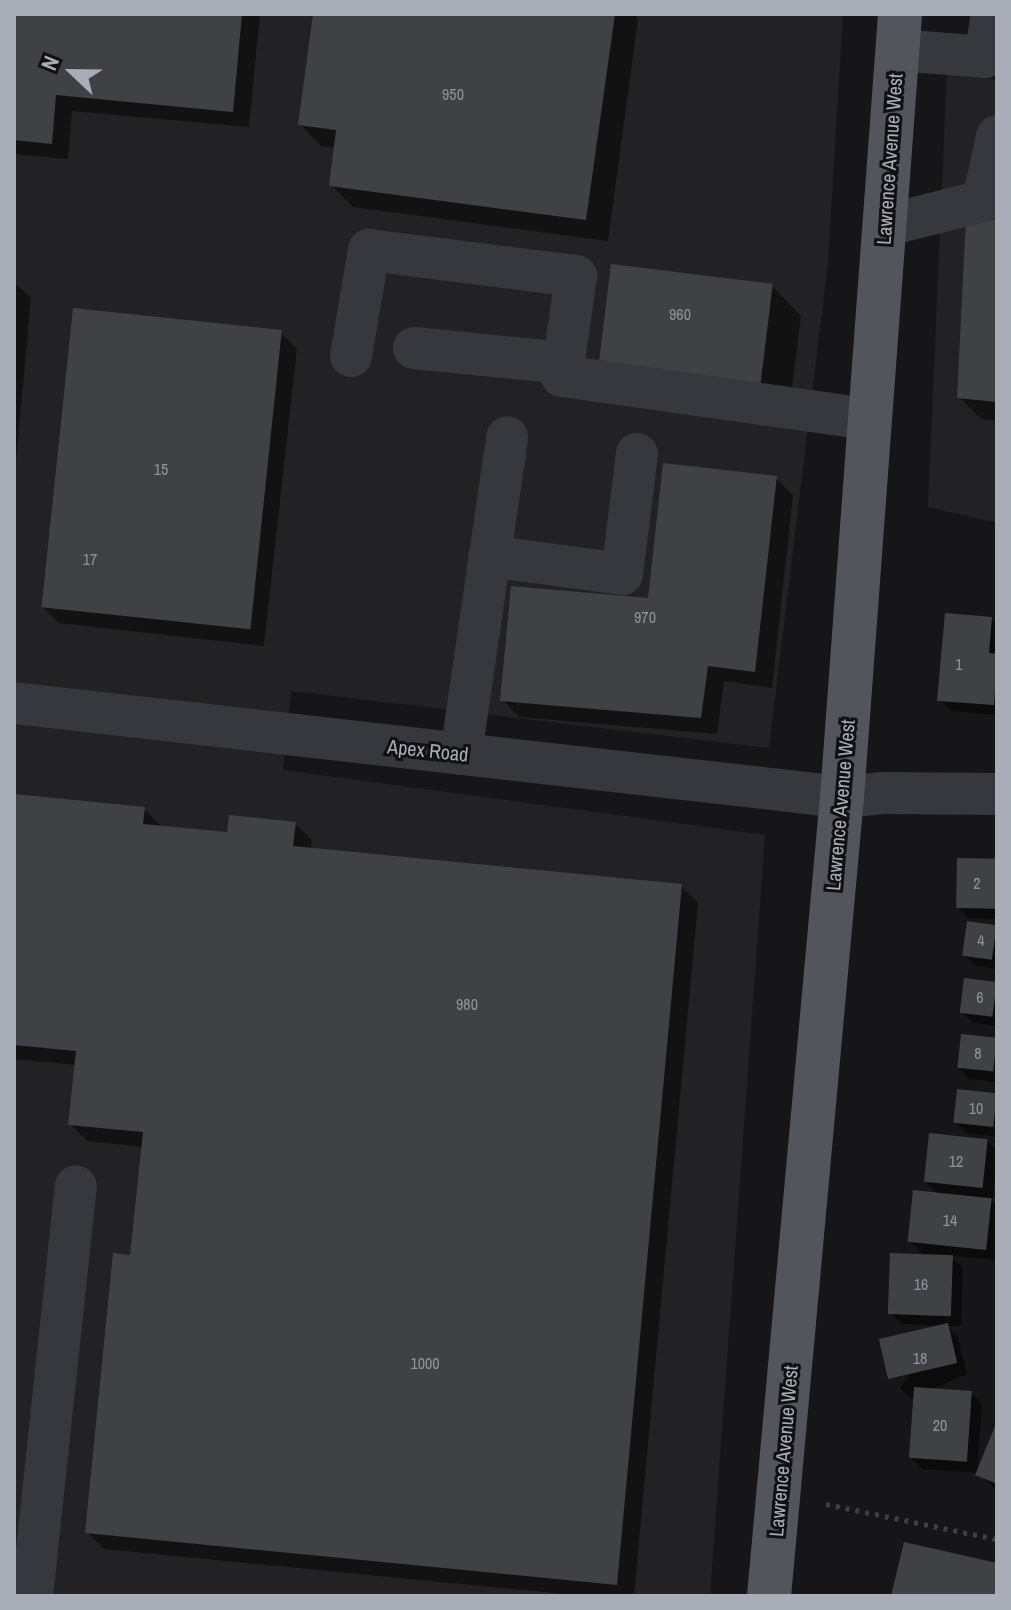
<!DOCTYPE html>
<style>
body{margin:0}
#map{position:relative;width:1011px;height:1610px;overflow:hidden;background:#161618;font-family:"Archivo Narrow",sans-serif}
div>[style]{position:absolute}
.built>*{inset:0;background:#222225}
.shadow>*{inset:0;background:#0007}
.building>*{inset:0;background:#404145;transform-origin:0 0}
.path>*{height:5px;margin-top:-2.5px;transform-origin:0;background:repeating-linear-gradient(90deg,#3d3f44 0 4px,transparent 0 10px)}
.minor>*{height:42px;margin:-21px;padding:0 21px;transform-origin:21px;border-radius:21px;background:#37383d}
.major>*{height:44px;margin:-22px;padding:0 22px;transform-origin:22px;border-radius:22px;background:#53555c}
span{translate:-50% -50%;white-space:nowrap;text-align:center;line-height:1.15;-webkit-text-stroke:6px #111113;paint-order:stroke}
.number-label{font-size:16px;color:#8e929b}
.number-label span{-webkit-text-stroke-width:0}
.street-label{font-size:20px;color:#a8adb8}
.frame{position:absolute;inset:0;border:16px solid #a8adb8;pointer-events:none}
.north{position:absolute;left:32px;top:32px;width:80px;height:80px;-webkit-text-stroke:6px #111113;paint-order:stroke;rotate:292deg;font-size:22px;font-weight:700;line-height:32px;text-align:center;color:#a8adb8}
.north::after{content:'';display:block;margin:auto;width:28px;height:36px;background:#a8adb8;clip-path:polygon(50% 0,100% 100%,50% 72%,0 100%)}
</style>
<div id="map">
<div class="built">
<div style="clip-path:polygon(14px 14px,843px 14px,828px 262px,769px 748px,291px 691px,283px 770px,765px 835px,710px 1596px,14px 1596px)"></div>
<div style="clip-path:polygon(947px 69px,997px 81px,997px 523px,928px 507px)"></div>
</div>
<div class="shadow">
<div style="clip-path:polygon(14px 14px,260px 14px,249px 127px,72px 111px,68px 159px,14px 154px)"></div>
<div style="clip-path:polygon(315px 14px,633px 14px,638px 19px,608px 241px,353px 207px,331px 185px,336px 148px,321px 146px,300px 124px)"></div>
<div style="clip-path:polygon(997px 222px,997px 421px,981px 419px,959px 397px)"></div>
<div style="clip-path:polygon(14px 282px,31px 298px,14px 483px)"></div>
<div style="clip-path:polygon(772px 286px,801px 316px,789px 413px,630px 394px)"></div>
<div style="clip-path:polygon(281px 333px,297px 349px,264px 646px,59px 623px,42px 606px)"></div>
<div style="clip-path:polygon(776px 478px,793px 495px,772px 688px,724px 681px,717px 734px,519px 717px,503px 700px,650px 601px)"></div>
<div style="clip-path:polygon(991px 619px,997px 624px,997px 715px,951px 711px,940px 700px)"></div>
<div style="clip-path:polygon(14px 796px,144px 809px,161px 826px,229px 834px,295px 824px,312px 840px,311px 850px,681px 886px,698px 903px,634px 1596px,584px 1596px,104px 1549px,87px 1532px,132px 1257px,144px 1147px,87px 1141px,70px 1124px,76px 1065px,14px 1059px)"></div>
<div style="clip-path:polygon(997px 861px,997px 919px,969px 918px,958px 907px)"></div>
<div style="clip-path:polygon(997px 927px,997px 969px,976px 966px,965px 955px)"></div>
<div style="clip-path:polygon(997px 984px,997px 1026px,974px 1023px,962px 1012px)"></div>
<div style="clip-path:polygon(997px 1040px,997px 1082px,970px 1079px,959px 1068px)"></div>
<div style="clip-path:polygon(997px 1095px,997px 1137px,967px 1133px,956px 1122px)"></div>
<div style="clip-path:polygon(987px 1141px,997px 1151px,993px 1198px,989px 1198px,997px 1206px,997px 1260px,951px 1256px,963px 1268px,961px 1326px,947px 1326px,958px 1337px,967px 1374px,931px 1390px,971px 1393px,982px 1404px,977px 1473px,922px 1469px,911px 1458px,915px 1397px,911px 1399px,900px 1388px,947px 1326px,902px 1324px,890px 1313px,924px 1256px,910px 1241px,939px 1195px,925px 1181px)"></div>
<div style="clip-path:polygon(997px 1426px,997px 1489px,977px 1474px)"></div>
</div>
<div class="building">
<div style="clip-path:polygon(14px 14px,242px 14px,233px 112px,56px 95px,52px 144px,14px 140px)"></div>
<div style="clip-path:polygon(313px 14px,615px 14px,586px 220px,329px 186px,336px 130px,298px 125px)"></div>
<div style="clip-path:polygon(966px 218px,997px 220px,997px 402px,957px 398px)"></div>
<div style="left:611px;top:264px;width:163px;height:102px;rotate:7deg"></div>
<div style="left:73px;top:308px;width:210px;height:301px;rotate:6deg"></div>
<div style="clip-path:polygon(663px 463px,777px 476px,755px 672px,708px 666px,701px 718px,500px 701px,511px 586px,648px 598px)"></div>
<div style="clip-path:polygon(945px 613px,992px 617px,989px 653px,997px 654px,994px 705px,937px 701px)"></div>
<div style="clip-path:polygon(14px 794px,145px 807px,143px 824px,227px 832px,229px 815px,296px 822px,293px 846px,682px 884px,617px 1585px,85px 1533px,113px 1253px,130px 1255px,143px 1132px,68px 1125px,76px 1051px,14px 1045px)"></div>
<div style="left:957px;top:858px;width:40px;height:50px;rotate:1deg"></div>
<div style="left:967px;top:921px;width:30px;height:35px;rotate:8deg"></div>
<div style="left:964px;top:978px;width:33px;height:35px;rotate:7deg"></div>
<div style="left:961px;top:1034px;width:36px;height:34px;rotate:6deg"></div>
<div style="left:957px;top:1089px;width:40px;height:34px;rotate:6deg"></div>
<div style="left:929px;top:1133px;width:59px;height:49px;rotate:6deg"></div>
<div style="left:913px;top:1190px;width:79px;height:52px;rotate:6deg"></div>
<div style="left:890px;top:1253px;width:63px;height:61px;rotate:2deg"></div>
<div style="left:948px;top:1323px;width:41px;height:71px;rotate:77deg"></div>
<div style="left:914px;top:1387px;width:58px;height:71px;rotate:4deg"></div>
<div style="clip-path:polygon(997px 1421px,997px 1484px,975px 1475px)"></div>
<div style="clip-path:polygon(904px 1542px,997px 1563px,997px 1596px,891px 1596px)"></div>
</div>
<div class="path">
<div style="left:826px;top:1504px;width:175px;rotate:11.6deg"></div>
</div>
<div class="minor">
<div style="left:897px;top:50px;width:88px;rotate:4.5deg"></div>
<div style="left:985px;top:57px;width:44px;rotate:-80.8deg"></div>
<div style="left:884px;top:226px;width:102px;rotate:-14.2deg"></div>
<div style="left:983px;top:201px;width:66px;rotate:-77.8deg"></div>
<div style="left:414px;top:348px;width:151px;rotate:5.7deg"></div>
<div style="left:351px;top:356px;width:108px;rotate:-80.4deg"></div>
<div style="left:369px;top:250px;width:209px;rotate:7.2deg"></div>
<div style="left:576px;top:276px;width:101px;rotate:98deg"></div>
<div style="left:562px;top:376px;width:309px;rotate:8deg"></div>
<div style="left:489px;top:556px;width:134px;rotate:7.7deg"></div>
<div style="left:622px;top:574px;width:121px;rotate:-82.9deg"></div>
<div style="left:14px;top:703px;width:833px;rotate:6.48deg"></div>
<div style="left:842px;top:797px;width:40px;rotate:-5.7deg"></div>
<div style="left:882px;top:793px;width:115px;rotate:0.5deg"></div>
<div style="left:461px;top:754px;width:320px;rotate:-81.7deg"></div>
<div style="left:32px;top:1596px;width:412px;rotate:-83.9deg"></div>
</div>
<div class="major">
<div style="left:769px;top:1596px;width:802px;rotate:-84.78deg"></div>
<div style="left:842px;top:797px;width:785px;rotate:-85.76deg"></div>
</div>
<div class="number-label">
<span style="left:453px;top:94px">950</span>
<span style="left:680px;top:314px">960</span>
<span style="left:161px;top:469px">15</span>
<span style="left:90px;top:559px">17</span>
<span style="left:645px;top:617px">970</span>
<span style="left:959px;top:664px">1</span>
<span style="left:977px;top:883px">2</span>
<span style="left:981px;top:940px">4</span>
<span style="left:980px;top:997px">6</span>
<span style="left:467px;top:1004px">980</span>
<span style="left:978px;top:1053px">8</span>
<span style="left:976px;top:1108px">10</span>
<span style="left:956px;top:1161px">12</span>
<span style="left:950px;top:1220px">14</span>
<span style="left:921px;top:1284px">16</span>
<span style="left:920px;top:1358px">18</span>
<span style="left:425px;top:1363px">1000</span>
<span style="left:940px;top:1425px">20</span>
</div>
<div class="street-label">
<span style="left:889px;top:159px;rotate:-86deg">Lawrence Avenue West</span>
<span style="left:428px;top:750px;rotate:6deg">Apex Road</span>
<span style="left:840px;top:805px;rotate:-85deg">Lawrence Avenue West</span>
<span style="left:783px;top:1451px;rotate:-85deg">Lawrence Avenue West</span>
</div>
<div class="frame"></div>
<div class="north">N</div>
</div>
